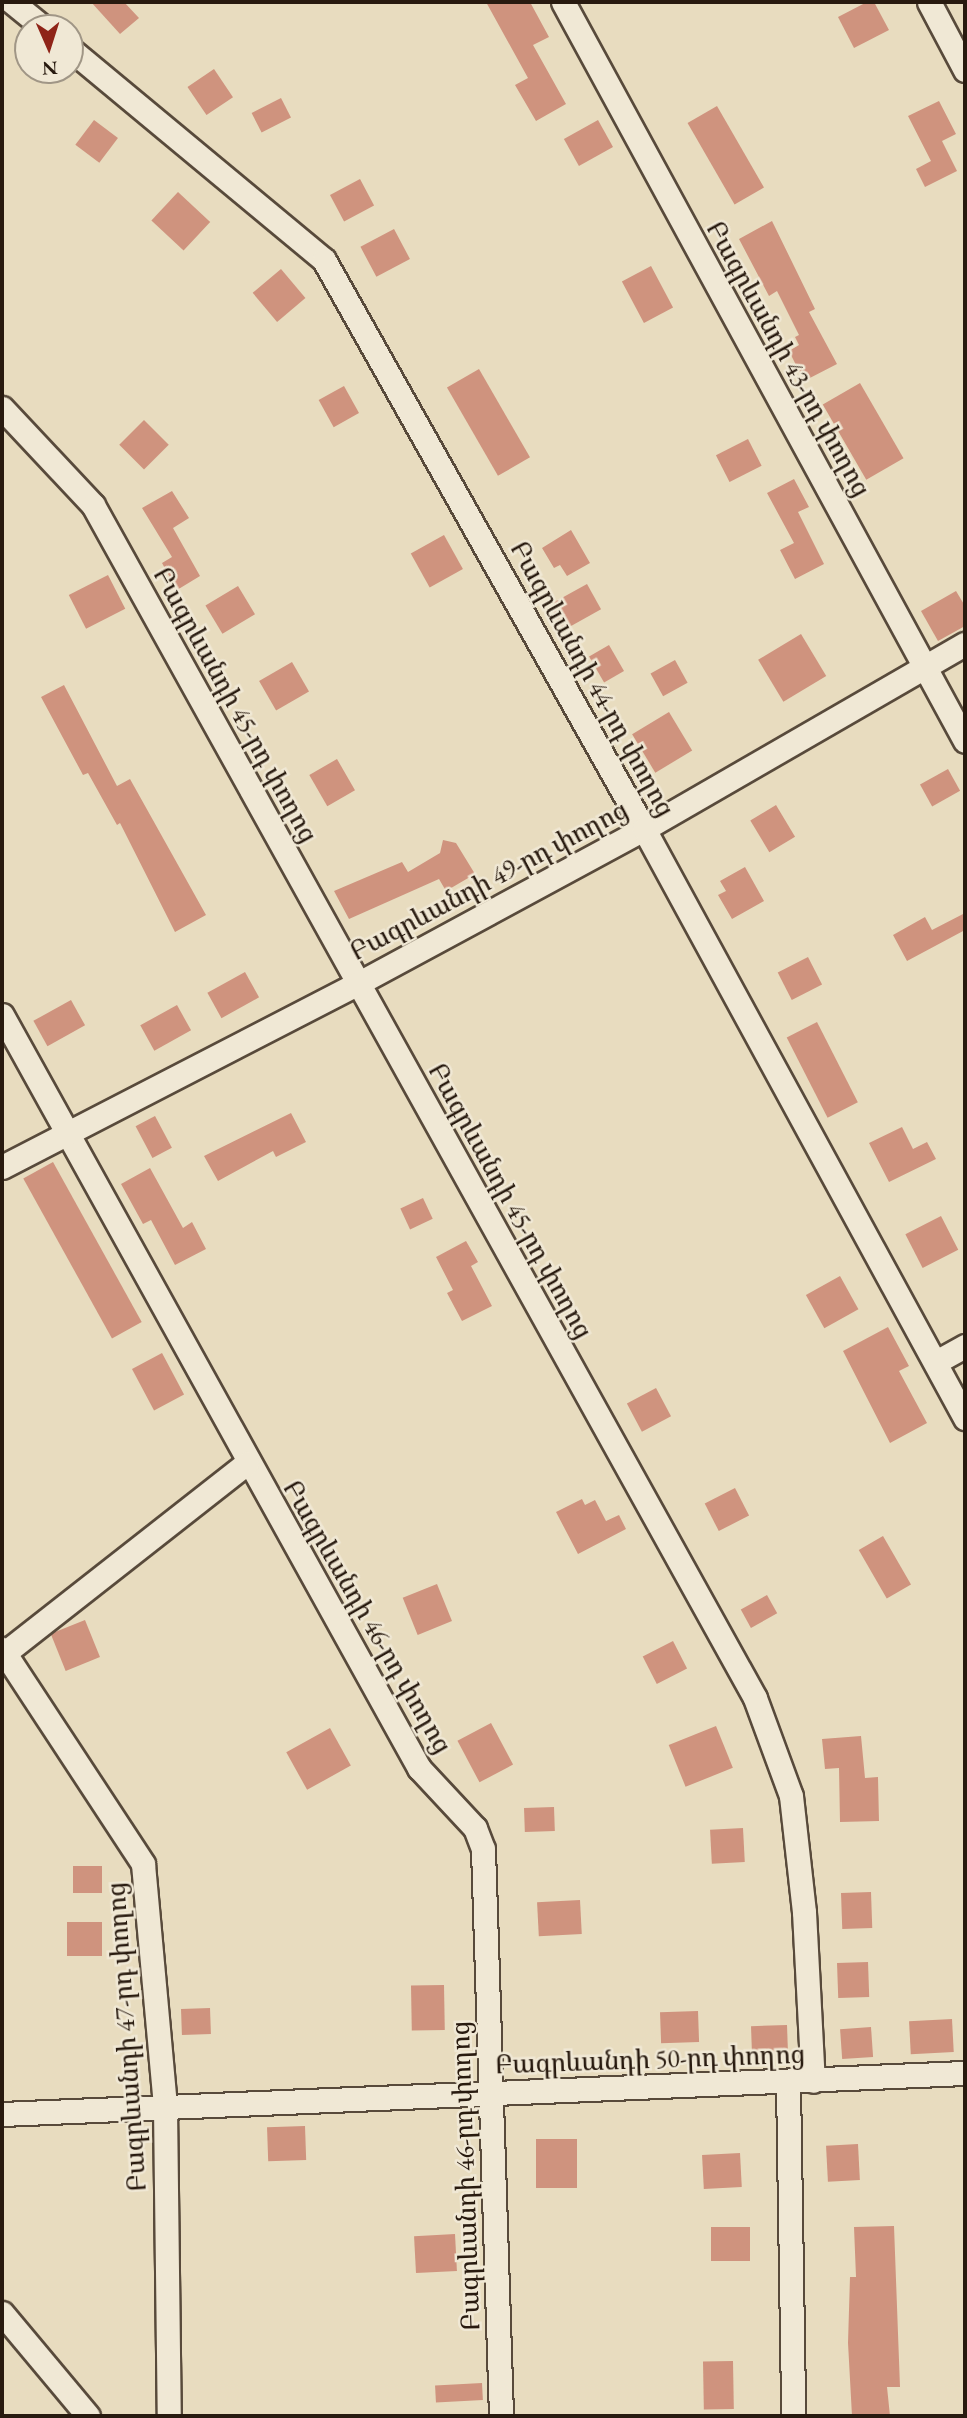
<!DOCTYPE html>
<meta charset="utf-8">
<style>
body{margin:0}
#map{position:relative;width:967px;height:2418px;overflow:hidden;background:#e8dcbf;font-family:"EB Garamond","Noto Serif Armenian",serif}
div>[style]{position:absolute}
.building>*{inset:0;background:#cf937e;transform-origin:0 0}
.roads{filter:drop-shadow(2px 0 #584a3b) drop-shadow(-2px 0 #584a3b) drop-shadow(0 2px #584a3b) drop-shadow(0 -2px #584a3b)}
.minor>*{height:23px;margin:-11.5px;padding:0 11.5px;transform-origin:11.5px;border-radius:11.5px;background:#f0e8d5}
span{translate:-50% -50%;white-space:nowrap;text-align:center;line-height:1.15;-webkit-text-stroke:5px #f0e8d5;paint-order:stroke}
.street-label{font-size:26px;color:#281a0f}
.frame{position:absolute;inset:0;border:4px solid #281a0f;pointer-events:none}
.north{position:absolute;left:14px;top:14px;width:70px;height:70px;box-sizing:border-box;background:#f0e8d5;border:2px solid #a09686;border-radius:50%;rotate:177deg;font-size:19px;font-weight:700;line-height:28px;text-align:center;color:#281a0f}
.north::after{content:'';display:block;margin:auto;width:24px;height:32px;background:#8f2418;clip-path:polygon(50% 0,100% 100%,50% 72%,0 100%)}
</style>
<div id="map">
<div class="building">
<div style="clip-path:polygon(91px 2px,124px 2px,139px 18px,120px 34px)"></div>
<div style="clip-path:polygon(486px 2px,530px 2px,549px 37px,533px 45px,566px 104px,536px 121px,515px 85px,528px 78px)"></div>
<div style="clip-path:polygon(867px 2px,874px 2px,889px 30px,854px 48px,838px 17px)"></div>
<div style="left:214px;top:69px;width:34px;height:32px;rotate:56deg"></div>
<div style="left:281px;top:98px;width:22px;height:33px;rotate:63deg"></div>
<div style="clip-path:polygon(939px 101px,956px 134px,942px 141px,957px 171px,925px 187px,916px 169px,931px 161px,908px 116px)"></div>
<div style="left:717px;top:106px;width:94px;height:34px;rotate:60deg"></div>
<div style="left:94px;top:120px;width:30px;height:31px;rotate:37deg"></div>
<div style="left:598px;top:120px;width:31px;height:39px;rotate:61deg"></div>
<div style="left:360px;top:179px;width:30px;height:34px;rotate:62deg"></div>
<div style="left:178px;top:192px;width:44px;height:39px;rotate:43deg"></div>
<div style="clip-path:polygon(772px 221px,815px 309px,809px 312px,837px 364px,804px 381px,789px 351px,799px 345px,795px 337px,799px 335px,777px 291px,769px 296px,739px 239px)"></div>
<div style="left:394px;top:229px;width:34px;height:38px;rotate:62deg"></div>
<div style="left:651px;top:266px;width:47px;height:33px;rotate:62deg"></div>
<div style="left:281px;top:269px;width:38px;height:37px;rotate:50deg"></div>
<div style="left:479px;top:369px;width:102px;height:37px;rotate:60deg"></div>
<div style="left:860px;top:383px;width:87px;height:43px;rotate:60deg"></div>
<div style="left:344px;top:386px;width:31px;height:29px;rotate:61deg"></div>
<div style="left:144px;top:420px;width:35px;height:35px;rotate:45deg"></div>
<div style="left:748px;top:439px;width:30px;height:36px;rotate:63deg"></div>
<div style="clip-path:polygon(794px 479px,809px 507px,798px 512px,824px 564px,795px 579px,780px 550px,794px 543px,767px 493px)"></div>
<div style="clip-path:polygon(172px 491px,189px 518px,173px 528px,200px 576px,177px 590px,162px 563px,172px 557px,142px 508px)"></div>
<div style="clip-path:polygon(571px 530px,590px 563px,567px 576px,560px 565px,554px 568px,542px 548px)"></div>
<div style="left:444px;top:535px;width:39px;height:38px;rotate:61deg"></div>
<div style="left:108px;top:575px;width:38px;height:44px;rotate:63deg"></div>
<div style="left:587px;top:584px;width:29px;height:43px;rotate:61deg"></div>
<div style="left:238px;top:586px;width:33px;height:38px;rotate:59deg"></div>
<div style="clip-path:polygon(956px 591px,965px 606px,965px 626px,938px 641px,921px 611px)"></div>
<div style="left:801px;top:634px;width:49px;height:50px;rotate:59deg"></div>
<div style="left:609px;top:645px;width:30px;height:23px;rotate:60deg"></div>
<div style="left:675px;top:660px;width:26px;height:28px;rotate:61deg"></div>
<div style="left:292px;top:662px;width:34px;height:38px;rotate:60deg"></div>
<div style="clip-path:polygon(64px 685px,117px 786px,130px 779px,206px 915px,175px 932px,120px 823px,117px 825px,88px 773px,83px 775px,41px 697px)"></div>
<div style="left:669px;top:712px;width:45px;height:43px;rotate:59deg"></div>
<div style="left:337px;top:759px;width:36px;height:32px;rotate:60deg"></div>
<div style="left:948px;top:769px;width:25px;height:32px;rotate:61deg"></div>
<div style="left:776px;top:805px;width:37px;height:30px;rotate:59deg"></div>
<div style="clip-path:polygon(443px 840px,456px 843px,475px 874px,446px 891px,439px 879px,349px 919px,334px 891px,402px 862px,408px 872px,440px 853px)"></div>
<div style="clip-path:polygon(745px 867px,764px 901px,732px 919px,718px 895px,726px 891px,720px 881px)"></div>
<div style="clip-path:polygon(965px 913px,965px 930px,907px 961px,893px 935px,925px 917px,932px 930px)"></div>
<div style="left:808px;top:957px;width:31px;height:34px;rotate:63deg"></div>
<div style="left:245px;top:972px;width:29px;height:43px;rotate:61deg"></div>
<div style="left:71px;top:1000px;width:29px;height:43px;rotate:61deg"></div>
<div style="left:177px;top:1005px;width:29px;height:42px;rotate:61deg"></div>
<div style="left:817px;top:1022px;width:90px;height:34px;rotate:63deg"></div>
<div style="clip-path:polygon(291px 1113px,306px 1142px,276px 1157px,273px 1151px,218px 1181px,204px 1156px)"></div>
<div style="left:155px;top:1116px;width:36px;height:22px;rotate:62deg"></div>
<div style="clip-path:polygon(902px 1127px,913px 1149px,927px 1142px,936px 1159px,889px 1182px,869px 1143px)"></div>
<div style="left:53px;top:1162px;width:183px;height:34px;rotate:61deg"></div>
<div style="clip-path:polygon(150px 1168px,183px 1228px,192px 1222px,206px 1249px,175px 1265px,151px 1220px,143px 1224px,121px 1184px)"></div>
<div style="left:423px;top:1198px;width:23px;height:25px;rotate:65deg"></div>
<div style="left:941px;top:1216px;width:38px;height:40px;rotate:63deg"></div>
<div style="clip-path:polygon(466px 1241px,478px 1262px,471px 1266px,492px 1306px,462px 1321px,447px 1293px,453px 1290px,436px 1257px)"></div>
<div style="left:840px;top:1276px;width:38px;height:39px;rotate:61deg"></div>
<div style="clip-path:polygon(888px 1327px,909px 1366px,899px 1371px,927px 1423px,890px 1443px,843px 1351px)"></div>
<div style="left:162px;top:1353px;width:47px;height:34px;rotate:62deg"></div>
<div style="left:656px;top:1388px;width:32px;height:33px;rotate:62deg"></div>
<div style="left:735px;top:1488px;width:31px;height:34px;rotate:63deg"></div>
<div style="clip-path:polygon(582px 1499px,585px 1505px,595px 1500px,606px 1521px,619px 1515px,626px 1529px,578px 1554px,556px 1512px)"></div>
<div style="left:883px;top:1536px;width:56px;height:28px;rotate:60deg"></div>
<div style="left:437px;top:1584px;width:40px;height:37px;rotate:68deg"></div>
<div style="left:767px;top:1595px;width:21px;height:30px;rotate:61deg"></div>
<div style="left:85px;top:1620px;width:40px;height:37px;rotate:68deg"></div>
<div style="left:673px;top:1641px;width:31px;height:34px;rotate:63deg"></div>
<div style="left:491px;top:1723px;width:47px;height:38px;rotate:62deg"></div>
<div style="left:716px;top:1726px;width:45px;height:51px;rotate:68deg"></div>
<div style="left:330px;top:1728px;width:43px;height:50px;rotate:61deg"></div>
<div style="clip-path:polygon(861px 1736px,865px 1778px,878px 1777px,879px 1821px,840px 1822px,839px 1768px,825px 1769px,822px 1739px)"></div>
<div style="left:554px;top:1807px;width:24px;height:30px;rotate:88deg"></div>
<div style="left:743px;top:1828px;width:34px;height:33px;rotate:87deg"></div>
<div style="left:73px;top:1866px;width:29px;height:27px"></div>
<div style="left:871px;top:1892px;width:36px;height:30px;rotate:88deg"></div>
<div style="left:580px;top:1900px;width:34px;height:43px;rotate:87deg"></div>
<div style="left:67px;top:1922px;width:35px;height:34px"></div>
<div style="left:868px;top:1962px;width:35px;height:31px;rotate:88deg"></div>
<div style="left:444px;top:1985px;width:45px;height:33px;rotate:89deg"></div>
<div style="left:210px;top:2008px;width:26px;height:29px;rotate:88deg"></div>
<div style="left:698px;top:2011px;width:31px;height:38px;rotate:88deg"></div>
<div style="left:952px;top:2019px;width:33px;height:43px;rotate:87deg"></div>
<div style="left:787px;top:2025px;width:28px;height:36px;rotate:88deg"></div>
<div style="left:871px;top:2027px;width:30px;height:31px;rotate:86deg"></div>
<div style="left:305px;top:2126px;width:34px;height:38px;rotate:88deg"></div>
<div style="left:536px;top:2139px;width:41px;height:49px"></div>
<div style="left:858px;top:2144px;width:36px;height:32px;rotate:87deg"></div>
<div style="left:740px;top:2153px;width:34px;height:38px;rotate:87deg"></div>
<div style="clip-path:polygon(894px 2226px,900px 2387px,887px 2387px,890px 2416px,852px 2416px,848px 2343px,850px 2277px,856px 2277px,854px 2227px)"></div>
<div style="left:711px;top:2227px;width:39px;height:34px"></div>
<div style="left:455px;top:2234px;width:37px;height:41px;rotate:87deg"></div>
<div style="left:733px;top:2361px;width:48px;height:30px;rotate:89deg"></div>
<div style="left:482px;top:2383px;width:17px;height:47px;rotate:87deg"></div>
</div>
<div class="roads">
<div class="minor">
<div style="left:12px;top:2px;width:41px;rotate:39.1deg"></div>
<div style="left:563px;top:2px;width:841px;rotate:61.45deg"></div>
<div style="left:929px;top:2px;width:77px;rotate:62.1deg"></div>
<div style="left:70px;top:49px;width:330px;rotate:39.7deg"></div>
<div style="left:324px;top:260px;width:653px;rotate:60.65deg"></div>
<div style="left:644px;top:829px;width:671px;rotate:61.41deg"></div>
<div style="left:2px;top:408px;width:133px;rotate:46.8deg"></div>
<div style="left:93px;top:505px;width:1364px;rotate:60.97deg"></div>
<div style="left:755px;top:1698px;width:104px;rotate:69.8deg"></div>
<div style="left:791px;top:1796px;width:117px;rotate:83.6deg"></div>
<div style="left:804px;top:1912px;width:169px;rotate:87deg"></div>
<div style="left:2px;top:1015px;width:861px;rotate:61.02deg"></div>
<div style="left:419px;top:1768px;width:82px;rotate:47deg"></div>
<div style="left:475px;top:1828px;width:22px;rotate:69deg"></div>
<div style="left:483px;top:1849px;width:567px;rotate:88.18deg"></div>
<div style="left:2px;top:1167px;width:399px;rotate:-27.3deg"></div>
<div style="left:357px;top:984px;width:326px;rotate:-28.4deg"></div>
<div style="left:644px;top:829px;width:370px;rotate:-30deg"></div>
<div style="left:936px;top:1362px;width:33px;rotate:-29deg"></div>
<div style="left:2px;top:1649px;width:257px;rotate:56.7deg"></div>
<div style="left:143px;top:1864px;width:244px;rotate:84.8deg"></div>
<div style="left:165px;top:2107px;width:309px;rotate:89.3deg"></div>
<div style="left:2px;top:1655px;width:311px;rotate:-38.1deg"></div>
<div style="left:788px;top:2083px;width:333px;rotate:89.1deg"></div>
<div style="left:2px;top:2114px;width:964px;rotate:-2.44deg"></div>
<div style="left:2px;top:2313px;width:134px;rotate:50.1deg"></div>
</div>
</div>
<div class="street-label">
<span style="left:788px;top:359px;rotate:61deg">Բագրևանդի 43-րդ փողոց</span>
<span style="left:592px;top:679px;rotate:61deg">Բագրևանդի 44-րդ փողոց</span>
<span style="left:235px;top:705px;rotate:61deg">Բագրևանդի 45-րդ փողոց</span>
<span style="left:489px;top:881px;rotate:-28deg">Բագրևանդի 49-րդ փողոց</span>
<span style="left:510px;top:1201px;rotate:61deg">Բագրևանդի 45-րդ փողոց</span>
<span style="left:367px;top:1617px;rotate:60deg">Բագրևանդի 46-րդ փողոց</span>
<span style="left:127px;top:2037px;rotate:-94deg">Բագրևանդի 47-րդ փողոց</span>
<span style="left:650px;top:2060px;rotate:-2deg">Բագրևանդի 50-րդ փողոց</span>
<span style="left:466px;top:2176px;rotate:-92deg">Բագրևանդի 46-րդ փողոց</span>
</div>
<div class="frame"></div>
<div class="north">N</div>
</div>
